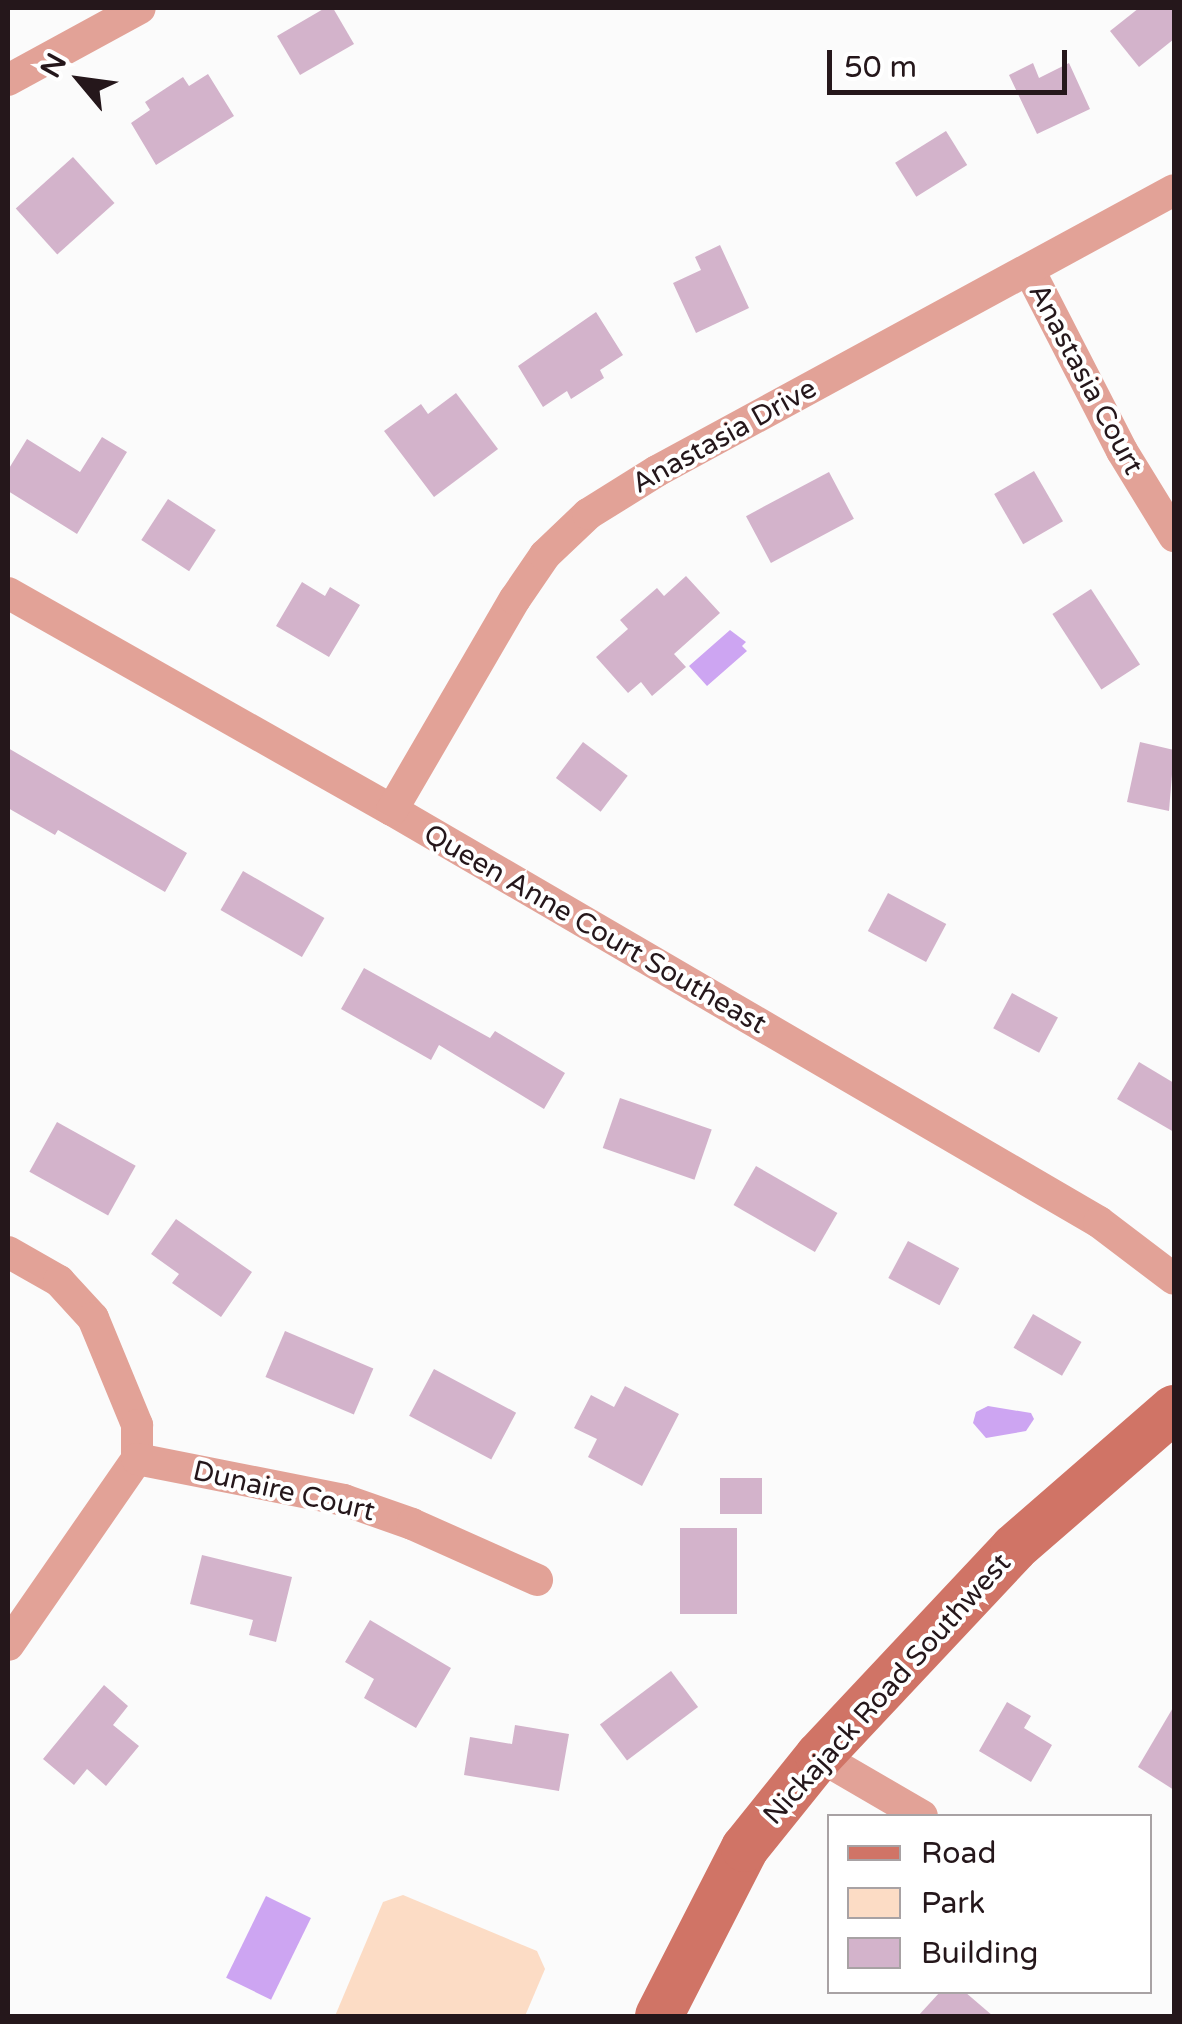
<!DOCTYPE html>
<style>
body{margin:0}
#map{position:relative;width:1182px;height:2024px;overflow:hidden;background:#fbfbfb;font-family:"Varela Round",sans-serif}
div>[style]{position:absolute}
.green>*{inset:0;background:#fcdcc5}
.water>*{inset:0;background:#cda5f2;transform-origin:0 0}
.building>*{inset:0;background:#d3b3cb;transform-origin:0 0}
.street>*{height:32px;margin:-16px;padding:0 16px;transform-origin:16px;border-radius:16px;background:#e2a297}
.secondary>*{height:48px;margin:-24px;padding:0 24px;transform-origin:24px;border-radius:24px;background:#d07466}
span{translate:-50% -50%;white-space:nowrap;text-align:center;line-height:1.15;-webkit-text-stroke:8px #fff;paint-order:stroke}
.street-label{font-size:28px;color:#25171b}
.frame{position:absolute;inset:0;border:10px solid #25171b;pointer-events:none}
.legend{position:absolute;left:827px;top:1814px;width:325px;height:180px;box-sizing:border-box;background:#fff;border:2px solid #a8a2a4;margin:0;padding:12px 18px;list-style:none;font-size:30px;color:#25171b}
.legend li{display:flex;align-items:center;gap:20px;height:50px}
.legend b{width:50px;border:2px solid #a8a2a4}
.north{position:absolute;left:30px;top:30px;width:100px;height:100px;-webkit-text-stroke:8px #fff;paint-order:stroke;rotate:299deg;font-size:28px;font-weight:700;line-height:40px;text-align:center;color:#25171b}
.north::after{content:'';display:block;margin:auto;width:35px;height:45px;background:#25171b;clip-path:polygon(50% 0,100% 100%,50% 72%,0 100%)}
.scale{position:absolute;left:827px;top:50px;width:240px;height:45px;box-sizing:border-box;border:5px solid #25171b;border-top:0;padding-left:12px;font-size:30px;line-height:35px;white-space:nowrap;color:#25171b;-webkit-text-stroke:8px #fff;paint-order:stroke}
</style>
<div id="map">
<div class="green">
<div style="clip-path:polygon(403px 1895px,537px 1951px,545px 1969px,525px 2016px,335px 2016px,383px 1902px)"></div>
</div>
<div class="water">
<div style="clip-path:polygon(730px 630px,746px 642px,742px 646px,747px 651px,707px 686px,689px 666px)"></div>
<div style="clip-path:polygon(988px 1406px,1031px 1413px,1034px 1419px,1026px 1431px,986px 1438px,973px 1423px,976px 1412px)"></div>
<div style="left:266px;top:1896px;width:50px;height:91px;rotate:26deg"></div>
</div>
<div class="building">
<div style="clip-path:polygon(325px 8px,333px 8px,354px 44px,300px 75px,277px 36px)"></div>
<div style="clip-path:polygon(1139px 8px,1174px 8px,1174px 39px,1139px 67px,1110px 31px)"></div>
<div style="clip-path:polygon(1033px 63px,1039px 78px,1069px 63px,1090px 109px,1037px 134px,1009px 75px)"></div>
<div style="clip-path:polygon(208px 74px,234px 116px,156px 165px,131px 123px,150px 110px,145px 102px,183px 77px,189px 86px)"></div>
<div style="left:946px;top:131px;width:40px;height:60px;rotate:58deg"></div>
<div style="left:73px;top:157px;width:62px;height:77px;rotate:48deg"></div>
<div style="clip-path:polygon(720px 245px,749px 308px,696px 333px,673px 283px,701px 270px,695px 257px)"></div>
<div style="clip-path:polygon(596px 312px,623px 355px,600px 370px,604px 378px,571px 399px,567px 391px,543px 407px,518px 366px)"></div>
<div style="clip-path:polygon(456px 393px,498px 449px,434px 497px,384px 431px,421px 404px,428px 414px)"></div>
<div style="clip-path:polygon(102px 437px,127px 452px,77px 534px,8px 491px,8px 470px,27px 439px,80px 472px)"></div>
<div style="left:1034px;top:471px;width:58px;height:46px;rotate:60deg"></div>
<div style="left:829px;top:472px;width:53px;height:94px;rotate:62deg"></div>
<div style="left:168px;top:499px;width:57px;height:49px;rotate:33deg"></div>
<div style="clip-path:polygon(686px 576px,720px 613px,674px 654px,686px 667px,652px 696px,641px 682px,628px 693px,596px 657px,628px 629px,620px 620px,657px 588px,664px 596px)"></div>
<div style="clip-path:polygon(302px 582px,325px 596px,330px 587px,360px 605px,329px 657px,276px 626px)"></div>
<div style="left:1091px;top:589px;width:90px;height:46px;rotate:57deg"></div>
<div style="left:583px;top:742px;width:56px;height:45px;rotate:37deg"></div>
<div style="clip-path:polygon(1140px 742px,1174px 750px,1169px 811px,1127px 802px)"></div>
<div style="clip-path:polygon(8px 748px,187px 853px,165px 892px,58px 830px,55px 835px,8px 808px)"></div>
<div style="left:243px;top:871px;width:94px;height:45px;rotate:30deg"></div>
<div style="left:888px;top:893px;width:66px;height:43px;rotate:28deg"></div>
<div style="clip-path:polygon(364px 968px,490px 1038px,495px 1031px,565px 1073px,544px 1109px,439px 1045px,431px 1060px,341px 1009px)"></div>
<div style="left:1012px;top:993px;width:52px;height:40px;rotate:28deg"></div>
<div style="clip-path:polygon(1139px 1062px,1174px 1083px,1174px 1132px,1117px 1099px)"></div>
<div style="left:620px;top:1098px;width:97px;height:53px;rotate:19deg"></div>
<div style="left:57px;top:1122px;width:90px;height:57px;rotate:29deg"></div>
<div style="left:756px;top:1166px;width:94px;height:45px;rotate:30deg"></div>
<div style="clip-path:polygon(176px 1219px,252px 1272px,221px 1317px,172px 1283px,179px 1274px,151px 1254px)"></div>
<div style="left:908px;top:1241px;width:58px;height:42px;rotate:28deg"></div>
<div style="left:1033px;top:1314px;width:56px;height:39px;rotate:30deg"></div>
<div style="left:285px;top:1331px;width:96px;height:50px;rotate:23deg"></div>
<div style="left:434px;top:1369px;width:93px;height:53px;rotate:28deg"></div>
<div style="clip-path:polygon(625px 1386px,679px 1414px,642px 1486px,588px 1457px,597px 1439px,574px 1428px,591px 1395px,614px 1407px)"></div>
<div style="left:720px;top:1478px;width:42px;height:36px"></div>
<div style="left:680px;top:1528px;width:57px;height:86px"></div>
<div style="clip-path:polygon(202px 1555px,292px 1577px,276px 1642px,249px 1635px,253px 1620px,190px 1604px)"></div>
<div style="clip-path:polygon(370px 1620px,451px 1668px,416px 1728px,364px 1698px,374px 1679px,345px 1662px)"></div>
<div style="left:671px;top:1671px;width:45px;height:89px;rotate:53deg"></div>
<div style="clip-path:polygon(104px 1685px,128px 1706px,113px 1725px,139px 1746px,106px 1786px,87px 1769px,74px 1785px,43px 1759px)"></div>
<div style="clip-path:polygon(1007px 1702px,1031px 1716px,1024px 1728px,1052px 1745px,1031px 1782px,979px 1751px)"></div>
<div style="clip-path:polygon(1174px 1706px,1174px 1790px,1138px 1767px)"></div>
<div style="clip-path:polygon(515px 1725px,569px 1734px,559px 1791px,464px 1775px,470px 1737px,512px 1744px)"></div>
<div style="clip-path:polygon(940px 1992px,965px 1992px,993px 2016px,918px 2016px)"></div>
</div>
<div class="street">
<div style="left:8px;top:80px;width:150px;rotate:-28.6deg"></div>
<div style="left:1030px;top:272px;width:201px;rotate:62.8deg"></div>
<div style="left:1122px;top:451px;width:100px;rotate:58.5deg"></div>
<div style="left:8px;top:593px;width:441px;rotate:29.5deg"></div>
<div style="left:392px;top:810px;width:818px;rotate:30.23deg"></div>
<div style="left:1099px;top:1222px;width:94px;rotate:37.2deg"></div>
<div style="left:392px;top:810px;width:244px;rotate:-59.8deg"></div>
<div style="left:515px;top:599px;width:53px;rotate:-55.7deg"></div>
<div style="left:545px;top:555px;width:59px;rotate:-43.6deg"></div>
<div style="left:588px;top:514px;width:81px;rotate:-31.9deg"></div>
<div style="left:657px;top:471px;width:588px;rotate:-28.52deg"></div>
<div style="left:8px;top:1252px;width:59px;rotate:29.6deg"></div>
<div style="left:59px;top:1281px;width:50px;rotate:47.4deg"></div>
<div style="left:93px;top:1318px;width:116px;rotate:67.6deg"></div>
<div style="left:137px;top:1425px;width:34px;rotate:90deg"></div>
<div style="left:137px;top:1459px;width:226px;rotate:124.7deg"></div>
<div style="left:137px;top:1459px;width:211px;rotate:11.2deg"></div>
<div style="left:344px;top:1500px;width:72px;rotate:19.4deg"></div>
<div style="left:412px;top:1524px;width:137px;rotate:24.1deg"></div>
<div style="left:819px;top:1756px;width:119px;rotate:30.2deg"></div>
</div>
<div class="secondary">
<div style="left:659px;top:2016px;width:189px;rotate:-62.9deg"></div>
<div style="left:745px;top:1848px;width:118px;rotate:-51.2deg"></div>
<div style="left:819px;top:1756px;width:285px;rotate:-46.8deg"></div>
<div style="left:1014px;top:1548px;width:212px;rotate:-41deg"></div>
</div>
<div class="street-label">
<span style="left:1086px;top:379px;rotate:62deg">Anastasia Court</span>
<span style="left:724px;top:436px;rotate:-29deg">Anastasia Drive</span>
<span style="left:595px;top:929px;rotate:30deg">Queen Anne Court Southeast</span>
<span style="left:284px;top:1491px;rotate:13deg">Dunaire Court</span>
<span style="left:887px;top:1689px;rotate:-48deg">Nickajack Road Southwest</span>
</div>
<div class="frame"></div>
<ul class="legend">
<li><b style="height:12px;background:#d07466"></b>Road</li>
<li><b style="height:28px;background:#fcdcc5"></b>Park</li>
<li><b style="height:28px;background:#d3b3cb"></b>Building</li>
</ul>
<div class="north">N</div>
<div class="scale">50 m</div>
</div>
